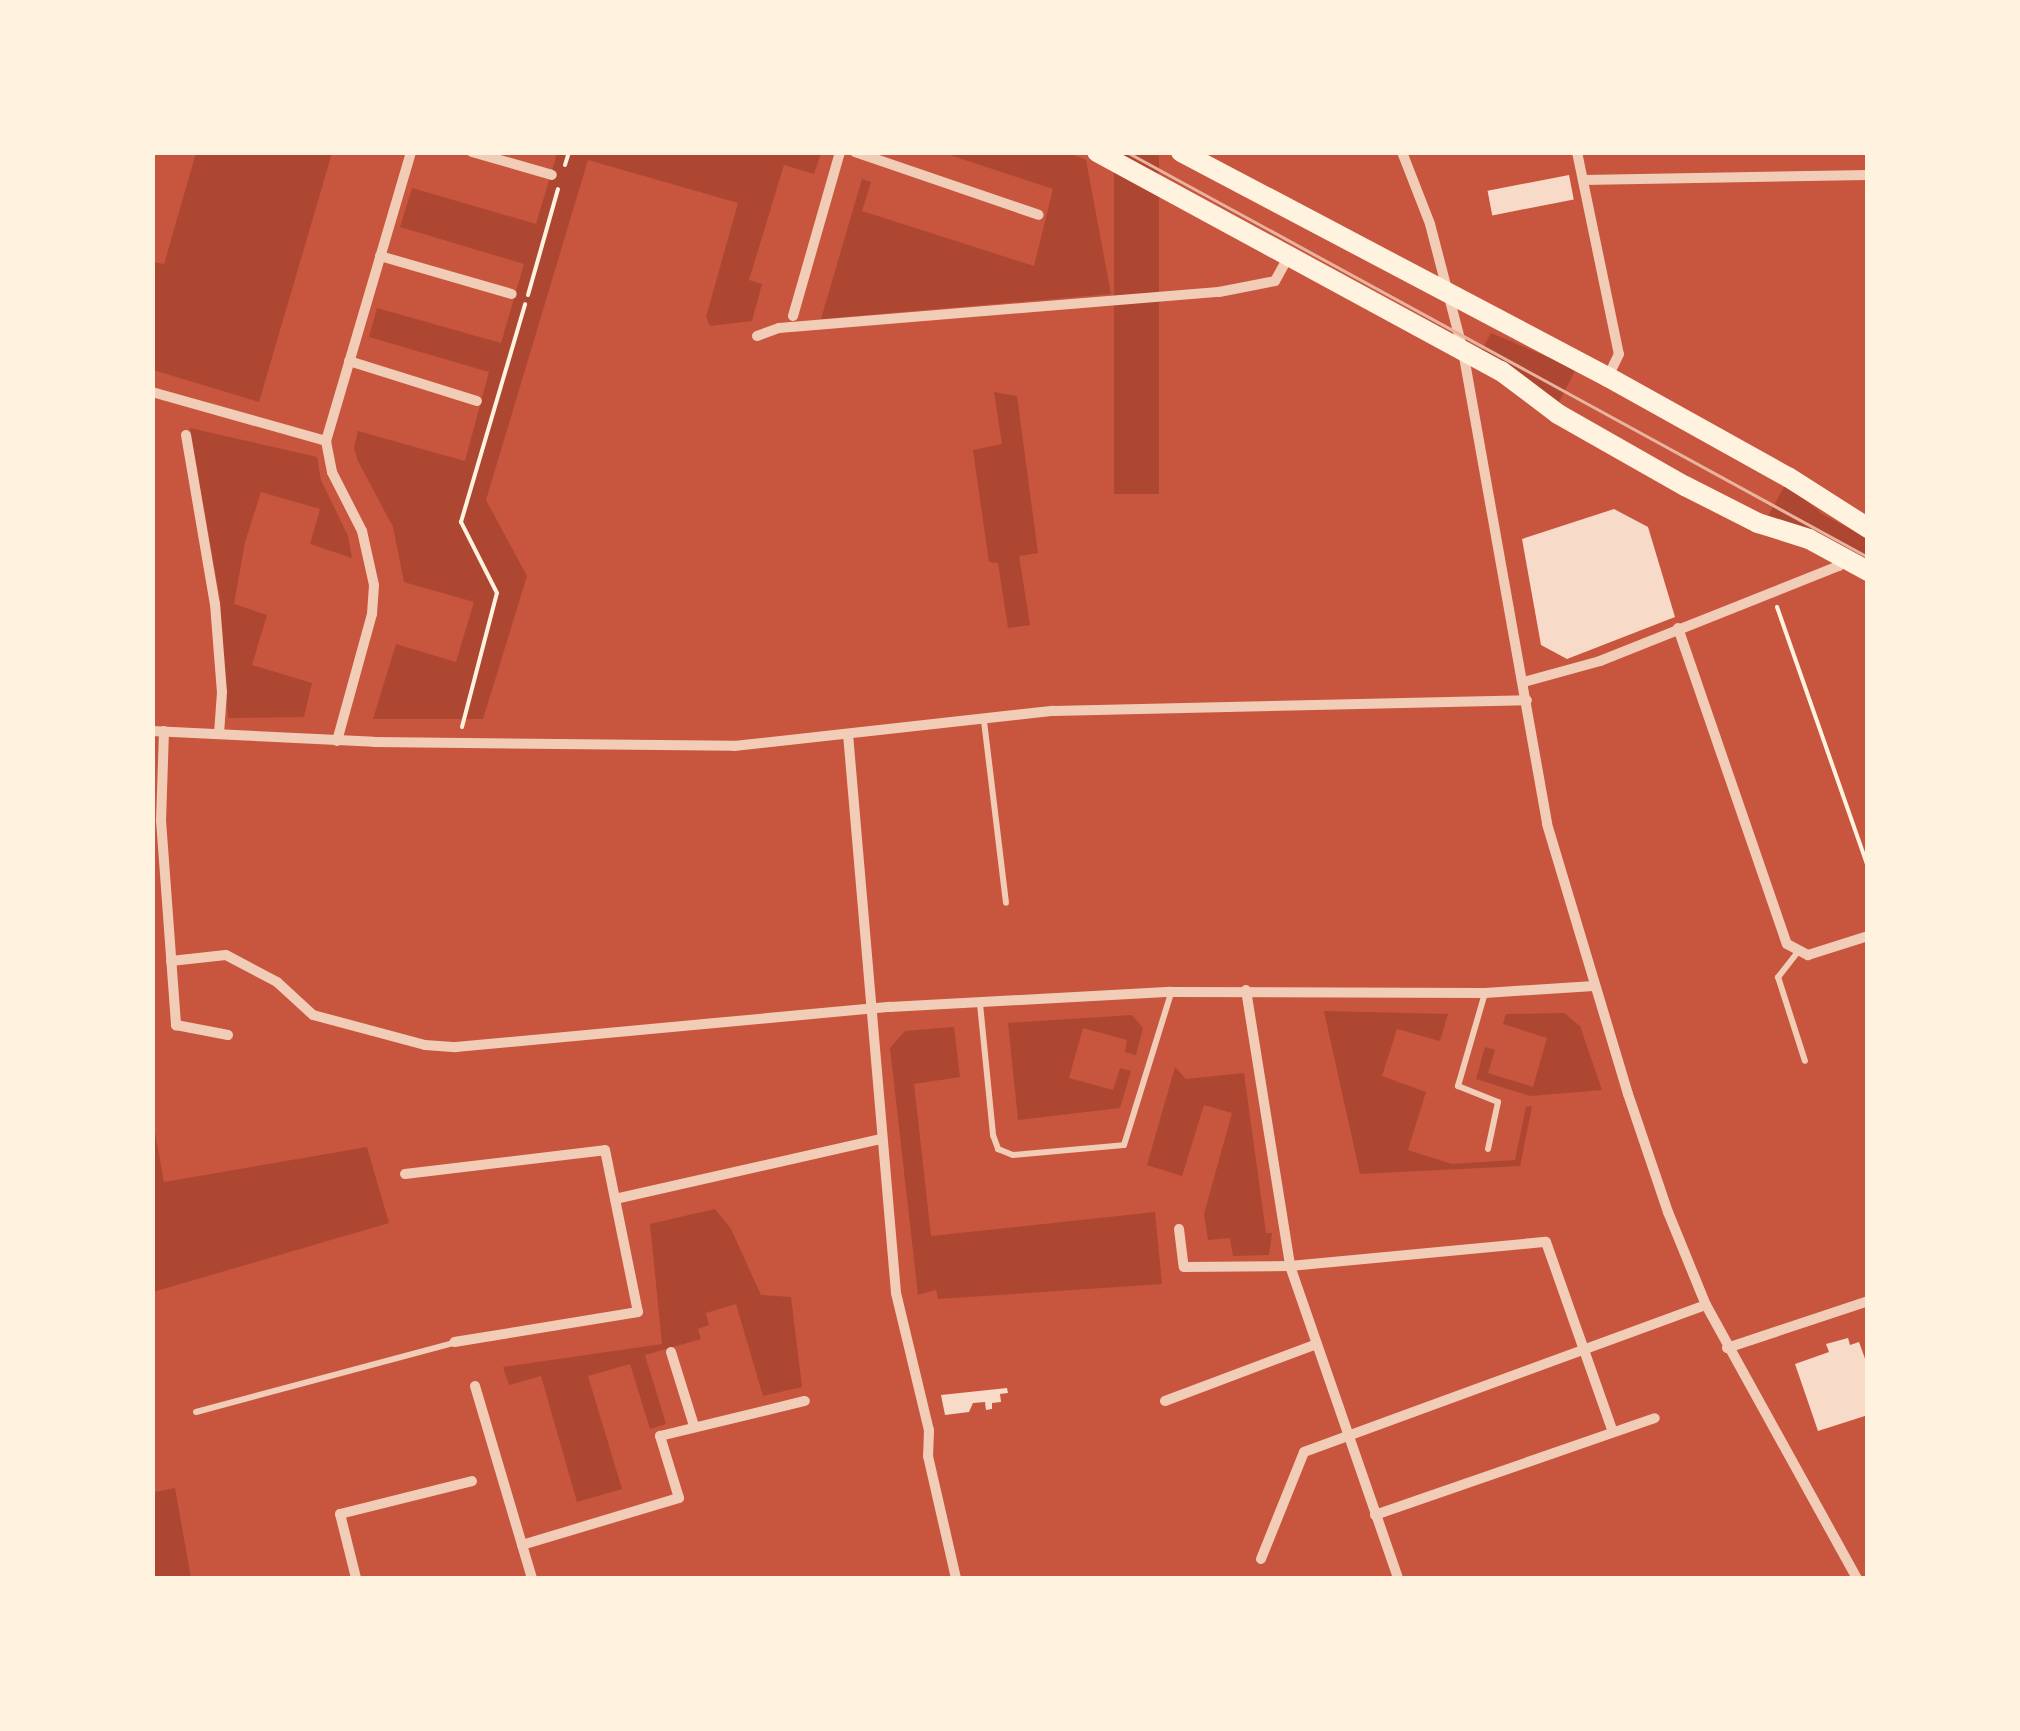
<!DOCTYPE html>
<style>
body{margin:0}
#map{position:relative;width:2020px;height:1731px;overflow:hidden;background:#c8553d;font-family:"Source Serif 4",serif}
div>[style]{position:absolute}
.green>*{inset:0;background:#ae4732;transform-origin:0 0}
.building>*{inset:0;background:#f7dbc8;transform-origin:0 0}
.path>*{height:4px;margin:-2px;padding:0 2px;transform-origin:2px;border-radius:2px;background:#fff3e0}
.service>*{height:6px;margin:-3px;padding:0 3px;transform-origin:3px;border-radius:3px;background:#f1ccb7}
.minor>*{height:10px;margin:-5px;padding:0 5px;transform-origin:5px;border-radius:5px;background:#f1ccb7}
.primary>*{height:20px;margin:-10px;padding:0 10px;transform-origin:10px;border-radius:10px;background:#fff3e0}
.tram>*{height:2.5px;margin:-1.25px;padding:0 1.25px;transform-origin:1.25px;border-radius:1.25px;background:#e9b49f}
span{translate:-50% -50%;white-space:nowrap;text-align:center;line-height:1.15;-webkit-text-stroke:8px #fff3e0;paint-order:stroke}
.frame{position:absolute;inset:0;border:155px solid #fff3e0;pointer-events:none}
</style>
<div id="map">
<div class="green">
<div style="clip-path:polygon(196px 153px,332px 153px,259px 402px,153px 370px,153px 262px,164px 264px)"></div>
<div style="clip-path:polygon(557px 153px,821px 153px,814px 174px,784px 165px,749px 280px,762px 284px,752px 321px,710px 326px,706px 317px,738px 203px,588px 160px,486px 500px,527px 576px,483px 719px,373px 719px,396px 644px,456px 662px,474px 602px,404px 582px,393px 527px,358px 461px,354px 448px,358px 431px,465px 461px,489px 372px,369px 337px,377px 308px,501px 343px,524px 264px,400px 227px,412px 188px,536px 224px)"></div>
<div style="clip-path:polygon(944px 153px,1069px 153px,1086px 160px,1111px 294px,821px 319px,862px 179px,871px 182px,862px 211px,1034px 266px,1053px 189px)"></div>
<div style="left:1114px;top:153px;width:45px;height:341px"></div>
<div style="clip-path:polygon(1491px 333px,1576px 369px,1557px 406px,1480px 353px)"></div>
<div style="clip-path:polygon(994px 392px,1017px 396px,1038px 553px,1019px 556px,1030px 625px,1008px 628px,998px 563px,989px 562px,973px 450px,1002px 444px)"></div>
<div style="clip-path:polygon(190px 428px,317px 457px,321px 480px,348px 536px,352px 558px,310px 544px,320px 509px,261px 492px,245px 542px,234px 604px,267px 615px,252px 665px,312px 683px,304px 717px,228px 718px,220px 599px)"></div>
<div style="clip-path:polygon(1786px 483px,1822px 514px,1867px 538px,1867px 562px,1767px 518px)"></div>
<div style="clip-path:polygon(1324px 1011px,1448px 1014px,1440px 1041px,1397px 1029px,1382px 1076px,1426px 1092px,1408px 1150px,1452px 1164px,1515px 1160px,1526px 1107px,1532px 1106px,1520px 1166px,1360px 1174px)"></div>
<div style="clip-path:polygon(1564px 1013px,1580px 1026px,1602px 1090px,1530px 1096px,1476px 1079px,1485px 1047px,1495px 1050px,1488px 1073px,1533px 1087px,1547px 1038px,1503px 1024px,1506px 1014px)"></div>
<div style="clip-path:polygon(1132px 1015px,1143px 1028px,1136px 1055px,1125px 1052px,1127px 1040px,1083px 1028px,1069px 1078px,1113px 1090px,1120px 1068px,1131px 1071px,1120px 1108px,1018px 1120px,1008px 1023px)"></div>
<div style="clip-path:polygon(954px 1027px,960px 1077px,914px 1084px,931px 1236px,1155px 1212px,1162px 1284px,938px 1299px,936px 1290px,918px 1295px,890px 1048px,905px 1031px)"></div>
<div style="clip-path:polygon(1175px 1067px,1186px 1079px,1244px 1073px,1266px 1233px,1272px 1233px,1269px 1255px,1233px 1256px,1230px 1238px,1208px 1240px,1204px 1214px,1232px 1113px,1204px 1105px,1182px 1176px,1147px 1165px)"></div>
<div style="clip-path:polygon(153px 1121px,164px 1182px,367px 1147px,389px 1223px,153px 1292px)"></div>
<div style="clip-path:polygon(715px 1209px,731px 1229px,761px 1295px,791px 1297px,802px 1387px,763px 1396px,736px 1304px,706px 1313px,709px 1325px,698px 1329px,701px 1339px,645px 1355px,666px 1424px,650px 1429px,630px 1364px,588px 1376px,622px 1489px,577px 1502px,541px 1376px,509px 1385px,503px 1367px,662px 1344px,650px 1224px)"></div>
<div style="clip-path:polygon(153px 1484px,155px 1492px,175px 1488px,191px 1578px,153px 1578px)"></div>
</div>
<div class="building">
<div style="left:1569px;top:175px;width:25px;height:83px;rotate:79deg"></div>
<div style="clip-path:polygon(1614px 509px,1648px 527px,1675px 617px,1567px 659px,1541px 645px,1522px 539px)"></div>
<div style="clip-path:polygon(1848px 1338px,1850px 1345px,1859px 1342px,1868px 1367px,1868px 1415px,1818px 1431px,1795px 1364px,1829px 1352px,1826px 1344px)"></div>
<div style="clip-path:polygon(1007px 1388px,1008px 1393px,1000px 1394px,1001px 1402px,992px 1403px,992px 1409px,986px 1410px,985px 1402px,973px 1403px,969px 1412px,945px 1415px,941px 1395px)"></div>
</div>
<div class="path">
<div style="left:565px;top:165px;width:14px;rotate:-73deg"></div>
<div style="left:528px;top:295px;width:110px;rotate:-74.2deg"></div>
<div style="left:1777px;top:607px;width:275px;rotate:70.7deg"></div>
<div style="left:462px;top:727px;width:138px;rotate:-75.4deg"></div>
<div style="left:497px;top:593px;width:80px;rotate:-116.9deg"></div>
<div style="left:461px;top:522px;width:227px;rotate:-73.6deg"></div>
</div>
<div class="service">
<div style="left:984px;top:721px;width:183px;rotate:83.1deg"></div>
<div style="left:1797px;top:953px;width:31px;rotate:128deg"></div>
<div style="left:1778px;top:977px;width:88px;rotate:72.2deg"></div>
<div style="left:1485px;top:993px;width:97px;rotate:106.2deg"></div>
<div style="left:1458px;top:1086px;width:43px;rotate:21.8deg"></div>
<div style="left:1498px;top:1102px;width:48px;rotate:102deg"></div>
<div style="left:980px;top:1004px;width:132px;rotate:84.3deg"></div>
<div style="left:993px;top:1135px;width:15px;rotate:70deg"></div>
<div style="left:998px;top:1149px;width:16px;rotate:22deg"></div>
<div style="left:1013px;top:1155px;width:111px;rotate:-5.1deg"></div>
<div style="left:1124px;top:1145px;width:159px;rotate:-72.8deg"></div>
<div style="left:196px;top:1412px;width:266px;rotate:-15deg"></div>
</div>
<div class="minor">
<div style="left:472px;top:152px;width:83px;rotate:16deg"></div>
<div style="left:855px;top:152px;width:194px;rotate:18.9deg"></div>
<div style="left:1402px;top:152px;width:77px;rotate:68.7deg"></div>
<div style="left:1430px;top:224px;width:131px;rotate:75.4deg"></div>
<div style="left:1463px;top:351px;width:480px;rotate:79.9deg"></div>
<div style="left:1547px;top:824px;width:282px;rotate:73.3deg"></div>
<div style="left:1628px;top:1094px;width:125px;rotate:71.3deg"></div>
<div style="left:1668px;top:1212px;width:100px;rotate:67.8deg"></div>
<div style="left:1706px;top:1305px;width:312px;rotate:61.1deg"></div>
<div style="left:1577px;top:152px;width:206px;rotate:78.3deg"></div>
<div style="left:1619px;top:354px;width:25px;rotate:116deg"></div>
<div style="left:1583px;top:180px;width:285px;rotate:-1deg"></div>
<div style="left:380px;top:256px;width:137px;rotate:16.1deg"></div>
<div style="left:793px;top:316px;width:171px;rotate:-74deg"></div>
<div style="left:757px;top:336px;width:23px;rotate:-20deg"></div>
<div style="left:779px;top:328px;width:441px;rotate:-4.7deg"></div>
<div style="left:1219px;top:292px;width:57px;rotate:-11.1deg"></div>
<div style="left:1275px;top:281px;width:26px;rotate:-61deg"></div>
<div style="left:349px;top:361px;width:134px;rotate:17.4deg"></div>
<div style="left:152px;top:392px;width:181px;rotate:15.7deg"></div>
<div style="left:186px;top:435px;width:171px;rotate:80.3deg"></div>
<div style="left:215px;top:604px;width:88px;rotate:85.5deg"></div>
<div style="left:222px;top:692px;width:42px;rotate:94.1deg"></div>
<div style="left:1678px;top:628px;width:334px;rotate:71deg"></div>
<div style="left:1787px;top:944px;width:24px;rotate:28deg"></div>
<div style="left:1808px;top:955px;width:63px;rotate:-17.6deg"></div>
<div style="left:1524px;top:682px;width:79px;rotate:-15.4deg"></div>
<div style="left:1600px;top:661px;width:257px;rotate:-21.7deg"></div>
<div style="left:1839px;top:566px;width:10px;rotate:-53deg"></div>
<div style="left:152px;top:731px;width:222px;rotate:2.8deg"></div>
<div style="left:374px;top:742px;width:360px;rotate:0.6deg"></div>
<div style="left:734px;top:746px;width:321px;rotate:-6.3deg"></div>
<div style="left:1053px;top:711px;width:474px;rotate:-1.3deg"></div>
<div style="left:164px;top:731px;width:89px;rotate:91.9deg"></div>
<div style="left:161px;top:820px;width:206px;rotate:85.8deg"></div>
<div style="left:176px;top:1025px;width:53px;rotate:10.9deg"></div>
<div style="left:848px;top:734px;width:561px;rotate:85.09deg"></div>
<div style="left:896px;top:1293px;width:141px;rotate:76.5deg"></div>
<div style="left:929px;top:1430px;width:26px;rotate:92deg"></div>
<div style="left:928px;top:1456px;width:125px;rotate:77.1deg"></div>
<div style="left:337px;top:741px;width:132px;rotate:-74.6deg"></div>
<div style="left:372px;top:614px;width:29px;rotate:-86deg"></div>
<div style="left:374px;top:585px;width:55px;rotate:-102.5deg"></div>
<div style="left:362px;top:531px;width:66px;rotate:-117deg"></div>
<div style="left:332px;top:472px;width:32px;rotate:-101deg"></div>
<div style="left:326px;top:441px;width:301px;rotate:-73.6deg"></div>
<div style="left:171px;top:961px;width:55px;rotate:-6.2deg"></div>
<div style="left:226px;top:955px;width:58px;rotate:27.9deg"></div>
<div style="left:277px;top:982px;width:49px;rotate:42.5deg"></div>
<div style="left:313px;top:1015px;width:116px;rotate:15deg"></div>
<div style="left:425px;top:1045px;width:31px;rotate:4deg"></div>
<div style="left:456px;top:1047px;width:436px;rotate:-5.3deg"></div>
<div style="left:890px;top:1007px;width:281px;rotate:-3.1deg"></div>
<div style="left:1171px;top:992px;width:314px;rotate:0.2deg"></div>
<div style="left:1485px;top:993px;width:109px;rotate:-3.7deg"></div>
<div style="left:1246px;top:990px;width:279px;rotate:80.9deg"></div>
<div style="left:1290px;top:1266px;width:330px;rotate:70.9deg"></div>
<div style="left:405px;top:1174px;width:201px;rotate:-6.8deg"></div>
<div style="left:605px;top:1150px;width:165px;rotate:78.5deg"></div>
<div style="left:638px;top:1312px;width:186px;rotate:170.7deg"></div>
<div style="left:615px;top:1199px;width:273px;rotate:-12.7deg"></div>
<div style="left:1179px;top:1229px;width:38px;rotate:83deg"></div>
<div style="left:1184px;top:1267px;width:106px;rotate:-0.5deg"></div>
<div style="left:1290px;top:1266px;width:257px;rotate:-5.4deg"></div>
<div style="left:1546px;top:1242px;width:201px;rotate:70.6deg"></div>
<div style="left:1727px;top:1348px;width:149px;rotate:-18.4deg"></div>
<div style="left:671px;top:1352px;width:77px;rotate:72.7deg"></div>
<div style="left:475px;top:1386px;width:200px;rotate:73.5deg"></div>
<div style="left:1165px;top:1401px;width:159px;rotate:-20.6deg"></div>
<div style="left:1375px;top:1515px;width:296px;rotate:-19.1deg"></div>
<div style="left:522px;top:1545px;width:164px;rotate:-16.7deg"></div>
<div style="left:679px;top:1498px;width:65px;rotate:-107deg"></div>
<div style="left:660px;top:1436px;width:149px;rotate:-13.6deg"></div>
<div style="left:1261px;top:1559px;width:115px;rotate:-68.1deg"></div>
<div style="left:1304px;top:1452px;width:428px;rotate:-20.1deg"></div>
<div style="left:356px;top:1578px;width:66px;rotate:-104deg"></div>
<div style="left:340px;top:1514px;width:136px;rotate:-14deg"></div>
</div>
<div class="primary">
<div style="left:1097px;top:152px;width:460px;rotate:28.5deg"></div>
<div style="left:1501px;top:371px;width:71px;rotate:37deg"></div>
<div style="left:1558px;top:414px;width:146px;rotate:29.6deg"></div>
<div style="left:1685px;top:486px;width:82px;rotate:26.9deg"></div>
<div style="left:1758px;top:523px;width:53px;rotate:17.4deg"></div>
<div style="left:1809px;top:539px;width:67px;rotate:28.5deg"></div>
<div style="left:1181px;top:152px;width:483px;rotate:27.8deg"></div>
<div style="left:1608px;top:377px;width:206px;rotate:29.1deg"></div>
<div style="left:1788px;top:477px;width:95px;rotate:32.5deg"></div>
</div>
<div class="tram">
<div style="left:1127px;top:152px;width:844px;rotate:28.66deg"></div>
</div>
<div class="frame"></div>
</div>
